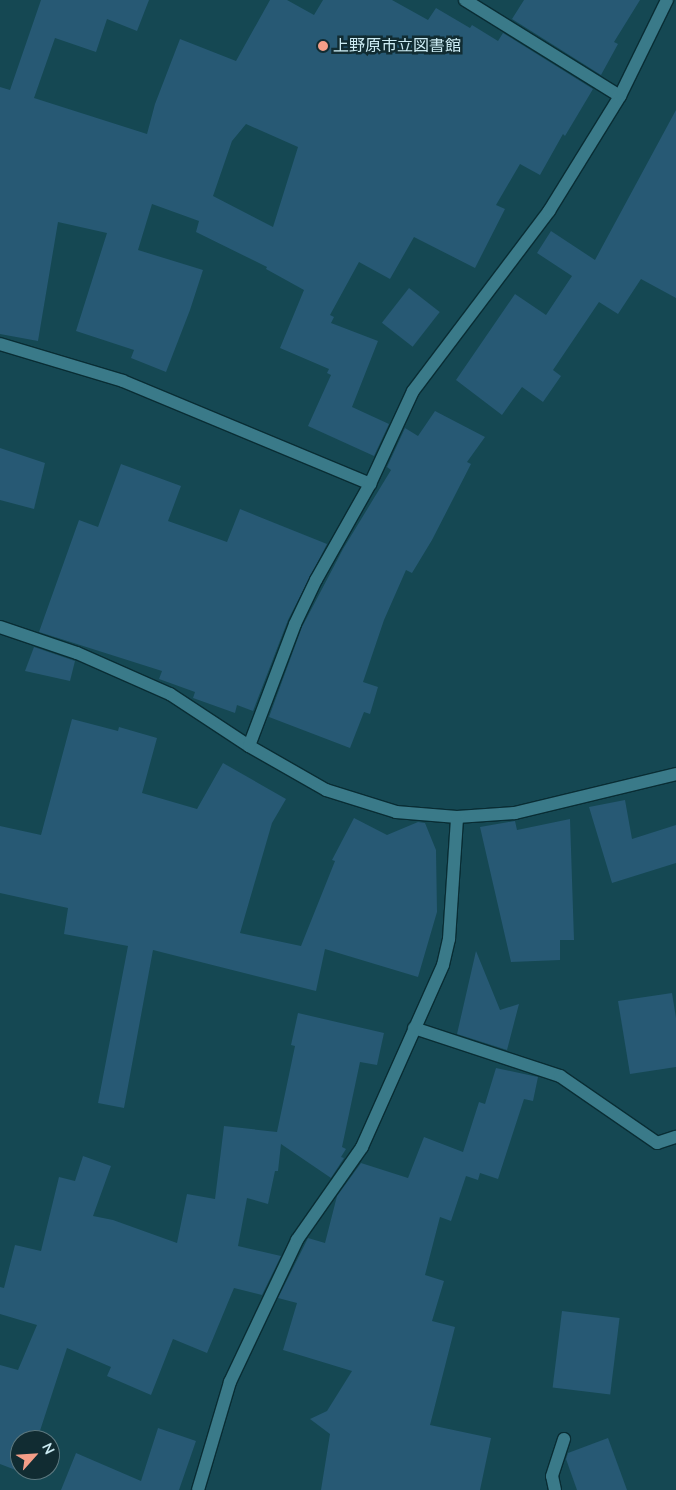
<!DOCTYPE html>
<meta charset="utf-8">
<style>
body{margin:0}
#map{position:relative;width:676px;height:1490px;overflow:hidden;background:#154853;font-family:"Nunito Sans","Noto Sans JP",sans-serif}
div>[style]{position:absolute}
.building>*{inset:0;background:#275974;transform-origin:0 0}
.roads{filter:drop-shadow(1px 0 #092d34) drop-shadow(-1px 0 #092d34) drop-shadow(0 1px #092d34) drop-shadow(0 -1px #092d34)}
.lane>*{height:12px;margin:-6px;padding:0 6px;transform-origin:6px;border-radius:6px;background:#3a7a89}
.street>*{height:12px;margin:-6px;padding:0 6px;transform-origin:6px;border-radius:6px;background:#3a7a89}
.dots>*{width:14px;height:14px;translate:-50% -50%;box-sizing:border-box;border:2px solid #112c32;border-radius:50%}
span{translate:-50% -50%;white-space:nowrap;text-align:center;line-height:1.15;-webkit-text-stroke:5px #112c32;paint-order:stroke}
.poi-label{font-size:16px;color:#ccebf3}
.left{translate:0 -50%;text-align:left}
.north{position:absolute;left:10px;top:1430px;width:50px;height:50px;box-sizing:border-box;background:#112c32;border:1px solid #5c787f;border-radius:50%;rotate:64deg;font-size:14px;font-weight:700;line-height:20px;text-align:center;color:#ccebf3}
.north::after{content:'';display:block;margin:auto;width:18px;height:22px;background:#f49e88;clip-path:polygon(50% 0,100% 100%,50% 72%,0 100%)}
</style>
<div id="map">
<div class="building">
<div style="clip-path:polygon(evenodd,41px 0,149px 0,137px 31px,107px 19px,96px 52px,55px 38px,34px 98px,147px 134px,155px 104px,180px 39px,236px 61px,270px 0,287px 0,314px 15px,323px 0,392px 0,428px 20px,436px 8px,470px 28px,472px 25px,498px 41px,503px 33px,593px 89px,565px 136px,563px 134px,540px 175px,520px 164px,496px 205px,505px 209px,475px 268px,414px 237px,390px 279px,359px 262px,330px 315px,334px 317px,331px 323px,378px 341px,352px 407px,389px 424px,374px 456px,308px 426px,331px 375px,327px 373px,329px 369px,280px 348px,304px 290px,266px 269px,267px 267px,196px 232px,199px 221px,152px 204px,138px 250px,203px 270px,190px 310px,166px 372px,131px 358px,134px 350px,76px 331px,107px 233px,58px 222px,38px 341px,0 334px,0 87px,10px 90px,41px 0,246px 124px,298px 147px,273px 227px,213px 196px,232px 141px,246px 124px)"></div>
<div style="clip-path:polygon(524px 0,640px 0,614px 42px,618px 44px,601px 75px,512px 19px)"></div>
<div style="clip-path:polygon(676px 110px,676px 298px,641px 279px,618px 314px,599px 302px,553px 370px,561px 376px,543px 402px,522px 387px,502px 415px,456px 380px,515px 294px,546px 315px,572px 276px,537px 253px,551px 231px,595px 260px)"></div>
<div style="left:409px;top:288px;width:39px;height:44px;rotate:38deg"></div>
<div style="clip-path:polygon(435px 411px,485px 437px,467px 462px,471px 464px,432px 540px,412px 573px,406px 570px,384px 620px,363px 682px,378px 687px,370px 714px,364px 712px,350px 748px,269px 717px,302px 627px,343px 549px,391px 470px,387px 467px,405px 428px,418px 436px)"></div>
<div style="clip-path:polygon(0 448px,45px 463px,34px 509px,0 500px)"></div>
<div style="clip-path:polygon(121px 464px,181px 486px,168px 521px,227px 542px,240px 509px,327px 544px,288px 620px,253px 711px,237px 705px,235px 713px,193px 698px,195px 692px,159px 679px,162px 671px,39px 632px,79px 520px,98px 527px)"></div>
<div style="clip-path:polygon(34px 647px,75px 661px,70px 681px,25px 671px)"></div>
<div style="clip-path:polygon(72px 719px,118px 731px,119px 727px,157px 738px,142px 793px,197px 809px,223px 763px,286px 799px,272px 823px,240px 933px,301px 946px,335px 861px,332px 860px,354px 818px,387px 835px,418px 822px,425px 823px,436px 850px,437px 912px,418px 977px,325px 949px,316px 991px,153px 950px,124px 1108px,98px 1103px,128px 946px,64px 934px,68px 908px,0 893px,0 826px,41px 835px)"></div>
<div style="clip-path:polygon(625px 800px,632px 839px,676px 825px,676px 863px,612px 883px,589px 807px)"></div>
<div style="clip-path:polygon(570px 819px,574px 940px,560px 940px,560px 960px,511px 962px,480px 827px,515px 821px,517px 830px)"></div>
<div style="clip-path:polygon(476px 951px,500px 1010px,519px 1004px,507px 1050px,457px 1034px)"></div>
<div style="clip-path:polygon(672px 993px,676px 1018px,676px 1067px,630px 1074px,618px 1001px)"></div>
<div style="clip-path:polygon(298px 1013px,384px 1033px,377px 1065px,360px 1062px,342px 1147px,346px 1149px,341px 1157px,344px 1158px,331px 1178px,281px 1144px,278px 1171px,275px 1171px,268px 1204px,247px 1198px,238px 1246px,281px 1256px,262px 1295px,234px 1288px,207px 1353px,173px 1339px,151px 1395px,107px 1376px,111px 1367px,67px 1348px,37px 1440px,20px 1440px,20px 1470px,27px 1470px,26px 1474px,0 1464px,0 1365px,18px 1370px,37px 1325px,0 1314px,0 1287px,4px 1288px,15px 1245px,41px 1251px,59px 1177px,75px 1181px,83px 1156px,111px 1166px,93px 1216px,113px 1220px,177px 1243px,187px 1194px,215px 1199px,224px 1126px,277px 1132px,295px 1046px,291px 1045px)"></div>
<div style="clip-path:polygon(496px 1068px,538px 1077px,533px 1101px,524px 1099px,498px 1179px,480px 1173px,478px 1180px,466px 1176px,451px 1221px,440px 1217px,425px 1275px,444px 1281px,432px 1321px,455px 1327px,430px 1425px,491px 1438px,480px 1490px,321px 1490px,330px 1434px,310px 1419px,327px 1411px,352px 1371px,283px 1350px,297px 1303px,278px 1298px,308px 1238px,325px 1243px,337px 1196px,361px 1163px,408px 1178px,424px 1137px,463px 1152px,479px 1102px,485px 1104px)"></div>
<div style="left:562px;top:1311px;width:58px;height:77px;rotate:7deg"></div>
<div style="clip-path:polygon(158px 1428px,196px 1441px,179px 1490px,61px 1490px,76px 1453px,141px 1481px)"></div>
<div style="clip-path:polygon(608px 1438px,627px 1490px,577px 1490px,566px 1459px,568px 1453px)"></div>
</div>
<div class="roads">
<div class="lane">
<div style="left:414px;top:1028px;width:154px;rotate:18.2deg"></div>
<div style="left:560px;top:1076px;width:118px;rotate:34.6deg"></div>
<div style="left:657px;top:1143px;width:20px;rotate:-18deg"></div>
<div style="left:555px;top:1490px;width:14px;rotate:-102deg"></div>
<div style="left:552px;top:1476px;width:39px;rotate:-72deg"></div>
</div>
<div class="street">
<div style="left:465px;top:0;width:182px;rotate:31.8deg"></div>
<div style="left:0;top:344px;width:128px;rotate:16.7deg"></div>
<div style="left:123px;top:381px;width:268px;rotate:22.6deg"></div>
<div style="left:0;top:627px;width:81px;rotate:18.7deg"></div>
<div style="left:77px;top:653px;width:102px;rotate:23.8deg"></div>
<div style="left:170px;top:694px;width:95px;rotate:33.4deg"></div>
<div style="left:249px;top:746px;width:89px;rotate:29.7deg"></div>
<div style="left:326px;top:790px;width:73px;rotate:17.4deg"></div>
<div style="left:396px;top:812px;width:61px;rotate:4.7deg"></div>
<div style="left:457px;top:817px;width:58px;rotate:-3.9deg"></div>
<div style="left:515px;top:813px;width:166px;rotate:-13.6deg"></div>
<div style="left:249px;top:746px;width:130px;rotate:-69.3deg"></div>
<div style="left:295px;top:624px;width:49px;rotate:-64.5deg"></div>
<div style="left:316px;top:580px;width:110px;rotate:-60.6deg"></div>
<div style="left:370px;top:484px;width:102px;rotate:-65.2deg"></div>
<div style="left:413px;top:391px;width:226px;rotate:-52.9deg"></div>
<div style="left:549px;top:211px;width:135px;rotate:-58.3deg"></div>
<div style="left:620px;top:96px;width:107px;rotate:-63.9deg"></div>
<div style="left:198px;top:1490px;width:113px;rotate:-73.5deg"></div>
<div style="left:230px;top:1382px;width:157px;rotate:-64.7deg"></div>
<div style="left:297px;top:1240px;width:113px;rotate:-55deg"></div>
<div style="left:362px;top:1147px;width:199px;rotate:-66deg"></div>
<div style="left:443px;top:965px;width:27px;rotate:-77deg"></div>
<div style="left:449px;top:939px;width:122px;rotate:-86.2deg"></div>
</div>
</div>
<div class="dots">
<div style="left:323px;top:46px;background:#f49e88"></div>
</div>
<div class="poi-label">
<span class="left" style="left:333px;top:46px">上野原市立図書館</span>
</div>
<div class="north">N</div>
</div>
